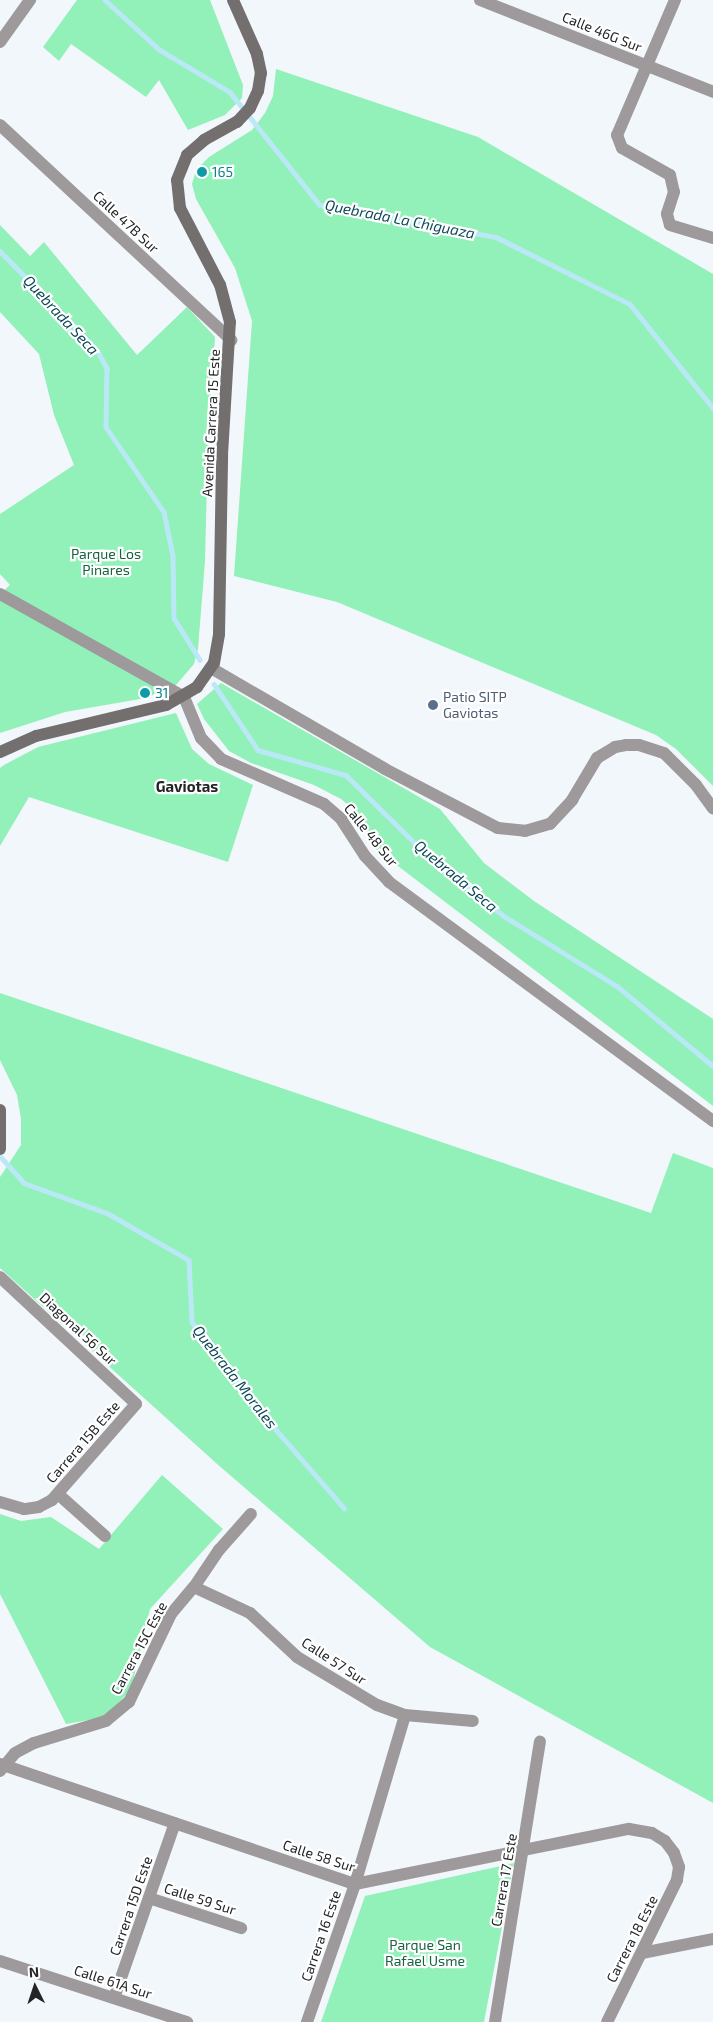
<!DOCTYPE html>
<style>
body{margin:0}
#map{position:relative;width:713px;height:2022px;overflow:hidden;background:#f2f7fc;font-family:"Exo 2",sans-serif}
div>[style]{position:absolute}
.green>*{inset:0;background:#92f0b9}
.stream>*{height:4.5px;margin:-2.25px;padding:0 2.25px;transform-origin:2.25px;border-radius:2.25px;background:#bae8f7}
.minor>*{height:12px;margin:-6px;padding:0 6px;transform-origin:6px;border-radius:6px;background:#9e9a9b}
.secondary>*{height:12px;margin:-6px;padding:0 6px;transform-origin:6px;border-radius:6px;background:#736f6f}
.dots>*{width:14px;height:14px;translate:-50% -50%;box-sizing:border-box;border:2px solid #fff;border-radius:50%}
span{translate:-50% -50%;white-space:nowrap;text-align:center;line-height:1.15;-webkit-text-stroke:4.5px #fff;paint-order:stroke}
.street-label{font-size:14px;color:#222426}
.culture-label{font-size:14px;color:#0d838f}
.left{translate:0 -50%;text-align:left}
.park-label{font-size:14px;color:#17643f}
.service-label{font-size:14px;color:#4e5e75}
.water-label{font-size:15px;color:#0b4858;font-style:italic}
.neighbourhood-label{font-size:15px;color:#222426;font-weight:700}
.north{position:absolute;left:10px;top:1962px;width:50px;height:50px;-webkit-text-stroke:4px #fff;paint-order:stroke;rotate:356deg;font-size:14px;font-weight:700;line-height:20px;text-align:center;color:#222426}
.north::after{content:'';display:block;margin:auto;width:18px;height:22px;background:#222426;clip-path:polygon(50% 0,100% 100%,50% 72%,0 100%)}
</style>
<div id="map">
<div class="green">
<div style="clip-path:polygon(77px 0,210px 0,243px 85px,242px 98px,225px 115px,188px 130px,159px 80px,146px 97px,71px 44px,59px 61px,43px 47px)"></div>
<div style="clip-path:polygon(276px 69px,478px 137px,713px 274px,713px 786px,676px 749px,656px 735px,337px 602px,234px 576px,252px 321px,235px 268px,196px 199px,192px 184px,196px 170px,209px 157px,252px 130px,265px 113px,273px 96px)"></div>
<div style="clip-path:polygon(0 225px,30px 256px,44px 242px,137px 355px,187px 307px,215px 337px,208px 442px,205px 561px,198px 649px,194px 664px,176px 685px,146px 698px,65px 712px,0 733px,0 594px,10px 585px,0 574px,0 514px,74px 465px,54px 415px,39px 354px,0 312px)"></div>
<div style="clip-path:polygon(221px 683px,440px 809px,484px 863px,534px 901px,713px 1019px,713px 1106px,373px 847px,358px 813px,341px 799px,314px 785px,251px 763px,229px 751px,204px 719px,197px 704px)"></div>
<div style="clip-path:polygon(176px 713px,192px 749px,209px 764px,253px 785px,228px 862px,29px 797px,0 846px,0 768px,4px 765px,38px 747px)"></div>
<div style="clip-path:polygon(0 993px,651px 1213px,673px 1153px,713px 1168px,713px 1803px,430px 1647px,216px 1463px,0 1268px,0 1177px,21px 1145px,21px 1119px,17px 1095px,0 1060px)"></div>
<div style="clip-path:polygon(162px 1475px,223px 1529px,150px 1609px,131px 1689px,106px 1717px,66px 1724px,0 1594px,0 1514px,21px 1521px,51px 1517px,99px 1549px)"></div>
<div style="clip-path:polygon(514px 1863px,484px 2022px,321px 2022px,365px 1896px)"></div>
</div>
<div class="stream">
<div style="left:105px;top:0;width:74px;rotate:42.3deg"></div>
<div style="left:160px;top:50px;width:82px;rotate:31deg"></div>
<div style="left:230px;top:92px;width:144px;rotate:51.5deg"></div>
<div style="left:320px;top:205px;width:179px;rotate:10.3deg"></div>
<div style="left:496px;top:237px;width:150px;rotate:26.6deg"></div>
<div style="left:630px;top:304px;width:133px;rotate:51.4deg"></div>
<div style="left:0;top:251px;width:139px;rotate:45.6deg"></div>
<div style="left:97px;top:350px;width:21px;rotate:61deg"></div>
<div style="left:107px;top:368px;width:59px;rotate:91deg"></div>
<div style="left:106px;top:427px;width:103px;rotate:55.7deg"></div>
<div style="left:164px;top:512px;width:45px;rotate:78.4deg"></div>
<div style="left:173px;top:556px;width:62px;rotate:89.1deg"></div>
<div style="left:174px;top:618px;width:49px;rotate:58.2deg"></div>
<div style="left:214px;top:684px;width:79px;rotate:56.3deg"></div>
<div style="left:258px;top:750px;width:91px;rotate:15.9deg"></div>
<div style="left:346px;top:775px;width:117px;rotate:44.7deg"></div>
<div style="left:429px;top:857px;width:95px;rotate:38.2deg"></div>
<div style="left:504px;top:916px;width:133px;rotate:31.8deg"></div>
<div style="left:617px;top:986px;width:125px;rotate:39.8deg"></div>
<div style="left:0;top:1156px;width:36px;rotate:48deg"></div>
<div style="left:24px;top:1183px;width:90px;rotate:20deg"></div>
<div style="left:109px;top:1214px;width:92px;rotate:29.9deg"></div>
<div style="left:189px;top:1260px;width:62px;rotate:87.2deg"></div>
<div style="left:192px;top:1322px;width:120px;rotate:52.5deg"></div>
<div style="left:265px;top:1417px;width:121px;rotate:49deg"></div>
</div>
<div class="minor">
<div style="left:480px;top:0;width:251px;rotate:21.5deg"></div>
<div style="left:675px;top:0;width:147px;rotate:113.2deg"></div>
<div style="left:617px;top:135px;width:14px;rotate:69deg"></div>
<div style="left:622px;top:148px;width:55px;rotate:29.4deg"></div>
<div style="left:670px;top:175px;width:17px;rotate:77deg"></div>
<div style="left:674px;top:192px;width:23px;rotate:108deg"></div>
<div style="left:667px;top:214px;width:11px;rotate:75deg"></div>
<div style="left:670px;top:225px;width:45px;rotate:16.8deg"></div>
<div style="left:0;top:42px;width:52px;rotate:-54.5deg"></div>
<div style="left:0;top:125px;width:316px;rotate:42.9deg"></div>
<div style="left:0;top:594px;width:211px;rotate:29.2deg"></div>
<div style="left:184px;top:697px;width:44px;rotate:67.5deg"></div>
<div style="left:201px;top:738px;width:29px;rotate:46deg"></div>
<div style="left:221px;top:759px;width:112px;rotate:23.6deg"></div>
<div style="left:324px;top:804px;width:23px;rotate:41deg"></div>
<div style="left:341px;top:819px;width:44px;rotate:57deg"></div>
<div style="left:365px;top:856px;width:35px;rotate:47deg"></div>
<div style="left:389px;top:882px;width:403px;rotate:36.4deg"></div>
<div style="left:211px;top:668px;width:201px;rotate:30.1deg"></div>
<div style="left:385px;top:769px;width:127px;rotate:27.6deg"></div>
<div style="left:498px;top:828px;width:27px;rotate:6deg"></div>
<div style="left:525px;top:831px;width:26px;rotate:-16deg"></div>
<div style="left:550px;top:824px;width:33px;rotate:-47deg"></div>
<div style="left:572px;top:800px;width:49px;rotate:-59.2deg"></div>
<div style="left:597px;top:758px;width:21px;rotate:-31deg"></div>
<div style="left:615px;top:747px;width:11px;rotate:-10deg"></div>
<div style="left:626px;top:745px;width:13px"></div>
<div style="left:639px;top:745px;width:26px;rotate:18deg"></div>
<div style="left:664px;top:753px;width:45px;rotate:45deg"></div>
<div style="left:696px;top:785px;width:29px;rotate:54deg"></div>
<div style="left:0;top:1277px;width:186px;rotate:43deg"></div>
<div style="left:136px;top:1404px;width:128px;rotate:131.2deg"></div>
<div style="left:52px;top:1500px;width:15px;rotate:152deg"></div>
<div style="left:39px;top:1507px;width:15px;rotate:172deg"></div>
<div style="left:24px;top:1509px;width:25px;rotate:-164deg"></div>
<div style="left:58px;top:1494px;width:63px;rotate:41.8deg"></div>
<div style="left:194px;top:1587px;width:62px;rotate:24.9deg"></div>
<div style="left:250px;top:1613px;width:64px;rotate:43.1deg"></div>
<div style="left:297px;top:1657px;width:93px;rotate:31deg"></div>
<div style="left:377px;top:1705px;width:30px;rotate:20deg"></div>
<div style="left:405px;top:1715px;width:68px;rotate:5deg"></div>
<div style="left:0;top:1764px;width:375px;rotate:18.7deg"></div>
<div style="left:355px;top:1884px;width:279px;rotate:-11.4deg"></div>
<div style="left:629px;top:1829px;width:23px;rotate:10deg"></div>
<div style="left:652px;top:1833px;width:15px;rotate:32deg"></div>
<div style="left:665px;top:1841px;width:15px;rotate:53deg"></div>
<div style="left:674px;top:1853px;width:15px;rotate:70deg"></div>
<div style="left:679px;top:1867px;width:13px;rotate:99deg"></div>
<div style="left:677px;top:1880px;width:158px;rotate:116.2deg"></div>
<div style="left:0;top:1771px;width:23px;rotate:-50deg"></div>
<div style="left:15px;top:1753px;width:21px;rotate:-28deg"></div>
<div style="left:34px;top:1743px;width:75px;rotate:-17deg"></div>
<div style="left:106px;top:1721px;width:30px;rotate:-40deg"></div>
<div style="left:129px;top:1702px;width:98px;rotate:-64.5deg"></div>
<div style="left:171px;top:1614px;width:35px;rotate:-50deg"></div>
<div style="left:194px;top:1587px;width:45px;rotate:-56deg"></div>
<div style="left:219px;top:1550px;width:48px;rotate:-48.4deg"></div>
<div style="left:149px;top:1898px;width:97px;rotate:18.1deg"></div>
<div style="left:642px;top:1953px;width:72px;rotate:-11.2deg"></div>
<div style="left:0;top:1961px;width:197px;rotate:18.1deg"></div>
<div style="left:114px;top:1998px;width:185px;rotate:-70.8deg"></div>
<div style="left:307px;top:2022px;width:146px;rotate:-70.8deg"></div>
<div style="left:355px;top:1884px;width:176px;rotate:-73.5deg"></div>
<div style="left:495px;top:2022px;width:284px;rotate:-80.9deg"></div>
</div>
<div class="secondary">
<div style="left:0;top:752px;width:39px;rotate:-24deg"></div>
<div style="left:36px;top:736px;width:134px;rotate:-13.4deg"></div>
<div style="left:166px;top:705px;width:36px;rotate:-30deg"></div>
<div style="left:197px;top:687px;width:29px;rotate:-55deg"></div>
<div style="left:214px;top:663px;width:29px;rotate:-80deg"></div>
<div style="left:219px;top:634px;width:179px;rotate:-89deg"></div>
<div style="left:222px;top:455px;width:133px;rotate:-86.6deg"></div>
<div style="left:230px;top:322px;width:38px;rotate:-105deg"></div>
<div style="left:220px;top:285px;width:87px;rotate:-117.5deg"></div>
<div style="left:180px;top:208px;width:28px;rotate:-96deg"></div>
<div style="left:177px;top:180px;width:27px;rotate:-68deg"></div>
<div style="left:187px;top:155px;width:23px;rotate:-41deg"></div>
<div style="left:204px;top:140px;width:38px;rotate:-29deg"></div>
<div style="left:237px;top:122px;width:19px;rotate:-47deg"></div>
<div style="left:250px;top:108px;width:19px;rotate:-65deg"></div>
<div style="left:258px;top:91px;width:18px;rotate:-81deg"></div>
<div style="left:261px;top:73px;width:19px;rotate:-102deg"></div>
<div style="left:257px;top:54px;width:59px;rotate:-114deg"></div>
<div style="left:0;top:1110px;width:39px;rotate:90deg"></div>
</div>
<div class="dots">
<div style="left:202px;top:172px;background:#0f9aa8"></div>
<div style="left:145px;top:693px;background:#0f9aa8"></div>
<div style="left:433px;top:705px;background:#5c6f8a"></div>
</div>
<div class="street-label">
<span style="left:602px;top:32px;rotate:22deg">Calle 46G Sur</span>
<span style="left:126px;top:222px;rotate:43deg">Calle 47B Sur</span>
<span style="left:211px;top:423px;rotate:-87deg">Avenida Carrera 15 Este</span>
<span style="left:371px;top:835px;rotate:51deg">Calle 48 Sur</span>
<span style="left:78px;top:1329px;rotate:43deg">Diagonal 56 Sur</span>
<span style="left:83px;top:1442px;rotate:-49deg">Carrera 15B Este</span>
<span style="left:139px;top:1648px;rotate:-62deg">Carrera 15C Este</span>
<span style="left:334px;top:1661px;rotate:33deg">Calle 57 Sur</span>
<span style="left:319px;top:1856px;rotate:18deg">Calle 58 Sur</span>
<span style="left:504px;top:1880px;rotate:-80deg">Carrera 17 Este</span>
<span style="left:200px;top:1899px;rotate:18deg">Calle 59 Sur</span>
<span style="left:131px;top:1906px;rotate:-71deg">Carrera 15D Este</span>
<span style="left:321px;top:1936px;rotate:-71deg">Carrera 16 Este</span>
<span style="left:632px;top:1939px;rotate:-63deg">Carrera 18 Este</span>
<span style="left:113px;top:1982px;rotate:18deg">Calle 61A Sur</span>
</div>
<div class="culture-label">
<span class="left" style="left:212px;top:172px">165</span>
<span class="left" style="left:155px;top:693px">31</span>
</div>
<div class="park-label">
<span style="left:106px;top:562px">Parque Los<br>Pinares</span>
<span style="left:425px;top:1953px">Parque San<br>Rafael Usme</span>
</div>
<div class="service-label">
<span class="left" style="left:443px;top:705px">Patio SITP<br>Gaviotas</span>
</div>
<div class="water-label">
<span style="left:400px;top:219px;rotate:11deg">Quebrada La Chiguaza</span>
<span style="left:61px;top:315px;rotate:47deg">Quebrada Seca</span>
<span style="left:456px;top:876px;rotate:40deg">Quebrada Seca</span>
<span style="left:235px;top:1377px;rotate:52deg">Quebrada Morales</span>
</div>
<div class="neighbourhood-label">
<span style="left:187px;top:787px">Gaviotas</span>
</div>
<div class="north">N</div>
</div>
